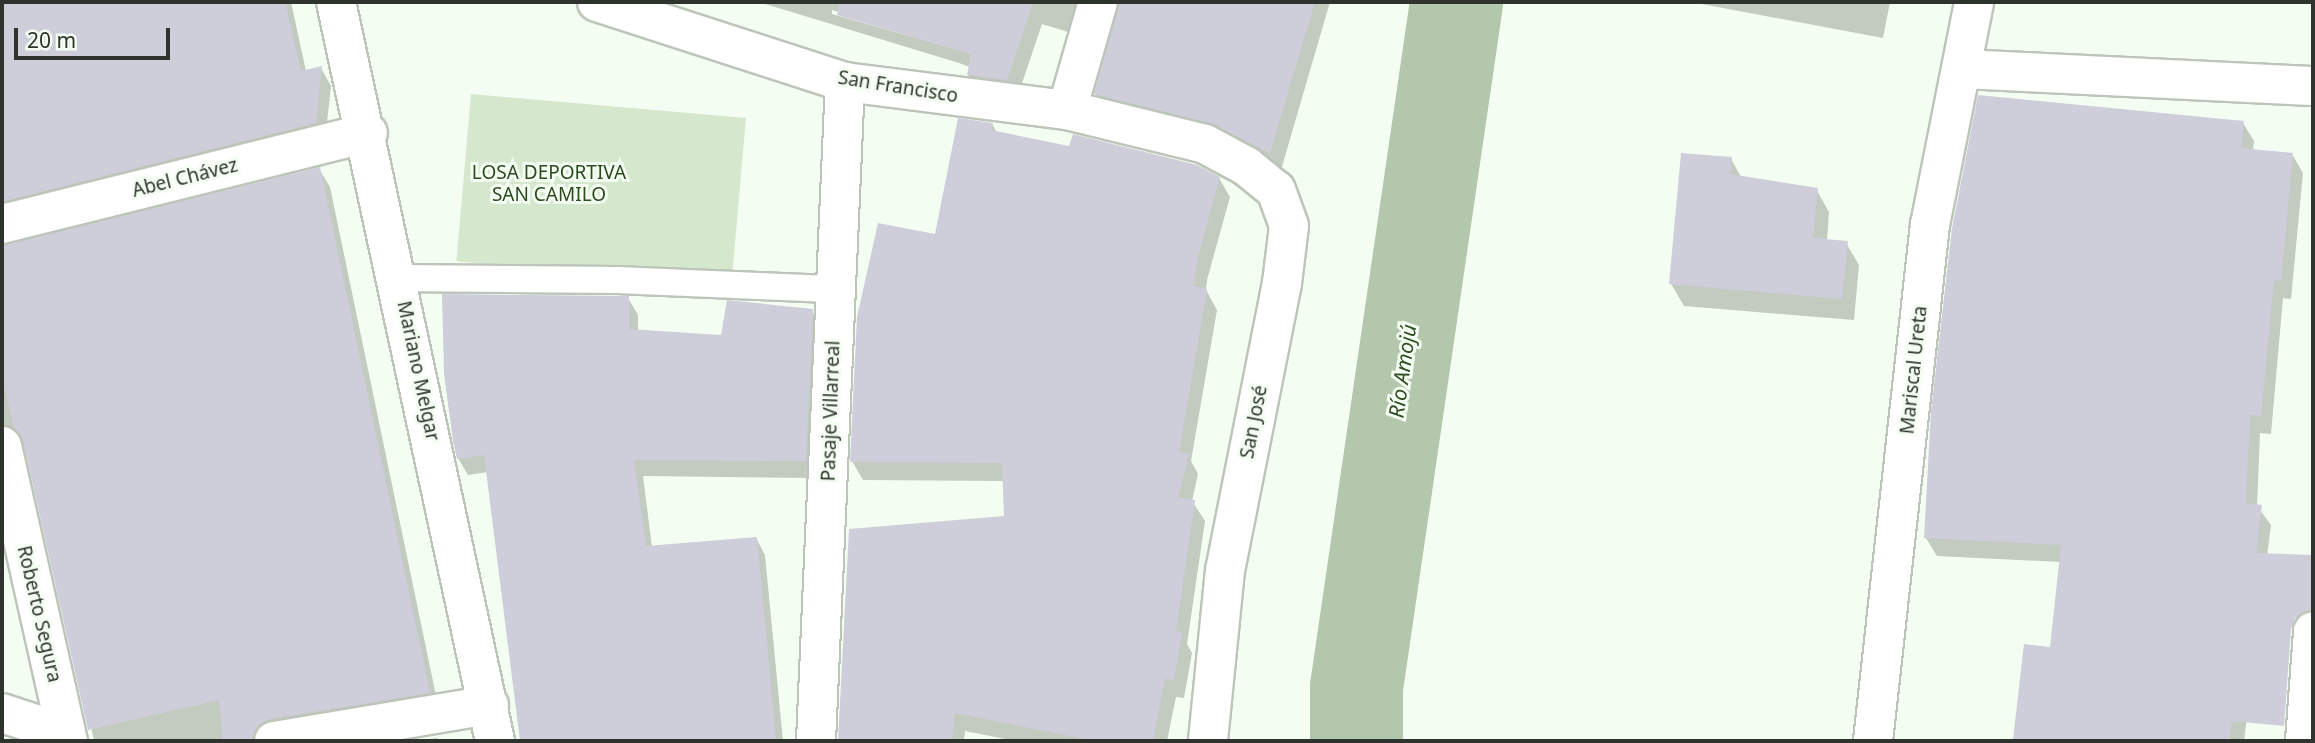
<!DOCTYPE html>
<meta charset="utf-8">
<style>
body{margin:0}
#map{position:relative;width:2315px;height:743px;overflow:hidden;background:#f4fdf1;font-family:"Noto Sans",sans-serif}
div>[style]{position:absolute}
.green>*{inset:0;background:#d5e8ce;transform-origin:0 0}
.shadow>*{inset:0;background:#0003}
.river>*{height:93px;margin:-46.5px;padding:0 46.5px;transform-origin:46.5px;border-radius:46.5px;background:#b2c7ab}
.building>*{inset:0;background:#cecedb}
.roads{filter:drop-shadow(2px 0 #bdc5ba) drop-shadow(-2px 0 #bdc5ba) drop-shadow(0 2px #bdc5ba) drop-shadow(0 -2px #bdc5ba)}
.service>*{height:26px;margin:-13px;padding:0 13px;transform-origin:13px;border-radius:13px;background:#fff}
.minor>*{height:38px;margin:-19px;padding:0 19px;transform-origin:19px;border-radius:19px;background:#fff}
span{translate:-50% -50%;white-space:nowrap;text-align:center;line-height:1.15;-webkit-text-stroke:6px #f4fdf1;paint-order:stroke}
.street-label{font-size:19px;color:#2f332e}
.park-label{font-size:19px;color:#2c4a20}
.water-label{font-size:21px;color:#304e24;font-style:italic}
.frame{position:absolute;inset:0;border:4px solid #2f332e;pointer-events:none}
.scale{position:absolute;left:14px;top:28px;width:156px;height:32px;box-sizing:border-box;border:4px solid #2f332e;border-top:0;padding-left:9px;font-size:21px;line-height:24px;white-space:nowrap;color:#2f332e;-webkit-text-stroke:5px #f4fdf1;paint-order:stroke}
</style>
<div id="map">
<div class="green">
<div style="left:471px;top:94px;width:276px;height:168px;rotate:5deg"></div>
</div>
<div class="shadow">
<div style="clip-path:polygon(2px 2px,291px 2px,306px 71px,321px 68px,331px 86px,325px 141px,2px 223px)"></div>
<div style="clip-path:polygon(evenodd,759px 2px,1105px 2px,1081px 36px,1042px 24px,1017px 98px,979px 93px,968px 75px,970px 67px,959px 63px,759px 2px,832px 10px,956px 46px,955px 49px,832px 14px,832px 10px)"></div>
<div style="clip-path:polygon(1120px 2px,1330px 2px,1281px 170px,1107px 112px,1096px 94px)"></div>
<div style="clip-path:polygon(1691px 2px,1890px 2px,1883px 38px)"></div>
<div style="clip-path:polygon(2243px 123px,2254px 141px,2253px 150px,2292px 154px,2303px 173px,2291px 299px,2283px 298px,2271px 434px,2260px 433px,2257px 506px,2271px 525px,2244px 741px,2017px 741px,2026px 646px,2051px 649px,2061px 562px,1937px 556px,1926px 538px)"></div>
<div style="clip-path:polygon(992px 124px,998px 134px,1219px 178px,1230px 197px,1207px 280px,1206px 290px,1217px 310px,1191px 461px,1198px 474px,1192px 501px,1205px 521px,1187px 644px,1192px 653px,1184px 698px,1176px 697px,1167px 741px,1015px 741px,965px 731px,964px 741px,840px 741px,851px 530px,1006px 517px,1004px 481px,863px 480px,852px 461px,937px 236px)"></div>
<div style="clip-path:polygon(1731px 159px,1741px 177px,1816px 189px,1829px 212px,1827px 241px,1846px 243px,1859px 265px,1854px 320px,1684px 306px,1671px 284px)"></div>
<div style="clip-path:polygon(319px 169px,330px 187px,439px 710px,275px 741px,94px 741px,50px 527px,40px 510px,24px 447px,8px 442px,2px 448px,2px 246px)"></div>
<div style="clip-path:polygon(628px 298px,638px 315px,638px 331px,722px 337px,812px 311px,822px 328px,815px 478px,643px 476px,652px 547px,756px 538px,765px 555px,783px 741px,524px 741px,488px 472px,468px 475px,458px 458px)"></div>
<div style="clip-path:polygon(437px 738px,439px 741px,416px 741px)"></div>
</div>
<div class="river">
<div style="left:1356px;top:741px;width:54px;rotate:-90deg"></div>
<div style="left:1356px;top:687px;width:692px;rotate:-81.69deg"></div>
</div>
<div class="building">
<div style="clip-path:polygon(2px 2px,285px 2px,301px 71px,322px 66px,316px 123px,2px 202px)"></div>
<div style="clip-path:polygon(839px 2px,1033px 2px,1007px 80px,967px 75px,971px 54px,837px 15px)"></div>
<div style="clip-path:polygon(1119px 2px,1315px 2px,1270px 153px,1210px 123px,1094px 94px)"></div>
<div style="clip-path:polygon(1978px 95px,2244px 121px,2241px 148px,2293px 153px,2281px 281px,2274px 280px,2261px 416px,2250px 415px,2246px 503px,2262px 505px,2256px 553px,2313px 555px,2313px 609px,2295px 618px,2291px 629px,2284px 726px,2232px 721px,2229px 741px,2013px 739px,2024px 644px,2050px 647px,2061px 545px,1924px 538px,1931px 411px,1952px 228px)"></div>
<div style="clip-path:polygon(958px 118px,993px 123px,991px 130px,1069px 146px,1073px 134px,1197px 165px,1220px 177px,1197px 260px,1194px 286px,1207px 289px,1179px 452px,1189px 454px,1178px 497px,1195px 500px,1176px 631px,1182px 632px,1174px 680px,1165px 679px,1153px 741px,1095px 741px,955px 713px,952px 741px,838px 741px,849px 529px,1004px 516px,1002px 463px,850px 462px,857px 317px,878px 223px,935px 234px)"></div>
<div style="clip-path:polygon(1681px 153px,1732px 157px,1730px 174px,1818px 188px,1813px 238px,1848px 241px,1842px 299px,1669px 284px)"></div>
<div style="clip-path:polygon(320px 167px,430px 693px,270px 719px,260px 725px,253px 741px,223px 741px,219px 700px,88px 730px,23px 441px,14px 429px,2px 374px,2px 245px)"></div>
<div style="clip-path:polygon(442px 294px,629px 296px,629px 329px,721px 335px,727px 300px,813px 309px,806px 461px,634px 460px,646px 546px,757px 537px,776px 741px,520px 741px,484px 455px,457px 459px,453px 441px,444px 374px)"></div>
</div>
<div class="roads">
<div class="service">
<div style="left:398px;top:278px;width:219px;rotate:0.5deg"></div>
<div style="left:617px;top:280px;width:219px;rotate:2.4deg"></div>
</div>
<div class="minor">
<div style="left:336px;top:2px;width:756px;rotate:77.86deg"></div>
<div style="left:597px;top:2px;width:261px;rotate:17.9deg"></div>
<div style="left:845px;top:82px;width:224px;rotate:7.2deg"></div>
<div style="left:1067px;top:110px;width:142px;rotate:13.8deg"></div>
<div style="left:1205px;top:144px;width:47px;rotate:28.2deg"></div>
<div style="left:1246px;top:166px;width:38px;rotate:39deg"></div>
<div style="left:1276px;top:190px;width:38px;rotate:70deg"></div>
<div style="left:1289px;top:226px;width:57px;rotate:97deg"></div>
<div style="left:1282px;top:283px;width:293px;rotate:101.2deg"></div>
<div style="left:1225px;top:570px;width:172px;rotate:95.7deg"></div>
<div style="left:1962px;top:69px;width:351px;rotate:2.8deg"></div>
<div style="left:1067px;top:110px;width:112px;rotate:-74deg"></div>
<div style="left:2px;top:224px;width:377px;rotate:-14deg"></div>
<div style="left:2px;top:446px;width:302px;rotate:77.4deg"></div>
<div style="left:2px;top:713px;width:67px;rotate:18.2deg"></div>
<div style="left:274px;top:741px;width:218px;rotate:-9.5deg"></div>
<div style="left:816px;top:741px;width:660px;rotate:-87.48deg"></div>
<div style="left:1873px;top:741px;width:519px;rotate:-83.7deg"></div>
<div style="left:1930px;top:225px;width:227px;rotate:-78.8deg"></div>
<div style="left:2305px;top:741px;width:110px;rotate:-85.8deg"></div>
</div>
</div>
<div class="street-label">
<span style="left:898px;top:87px;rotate:9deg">San Francisco</span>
<span style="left:185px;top:178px;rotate:-14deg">Abel Chávez</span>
<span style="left:1914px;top:370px;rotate:-84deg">Mariscal Ureta</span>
<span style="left:418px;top:371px;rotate:78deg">Mariano Melgar</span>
<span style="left:831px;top:411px;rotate:-88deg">Pasaje Villarreal</span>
<span style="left:1254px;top:422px;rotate:-79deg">San José</span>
<span style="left:39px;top:614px;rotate:77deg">Roberto Segura</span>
</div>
<div class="park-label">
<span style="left:549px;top:184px">LOSA DEPORTIVA<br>SAN CAMILO</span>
</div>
<div class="water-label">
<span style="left:1402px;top:371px;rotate:-82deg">Río Amojú</span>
</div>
<div class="frame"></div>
<div class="scale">20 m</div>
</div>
